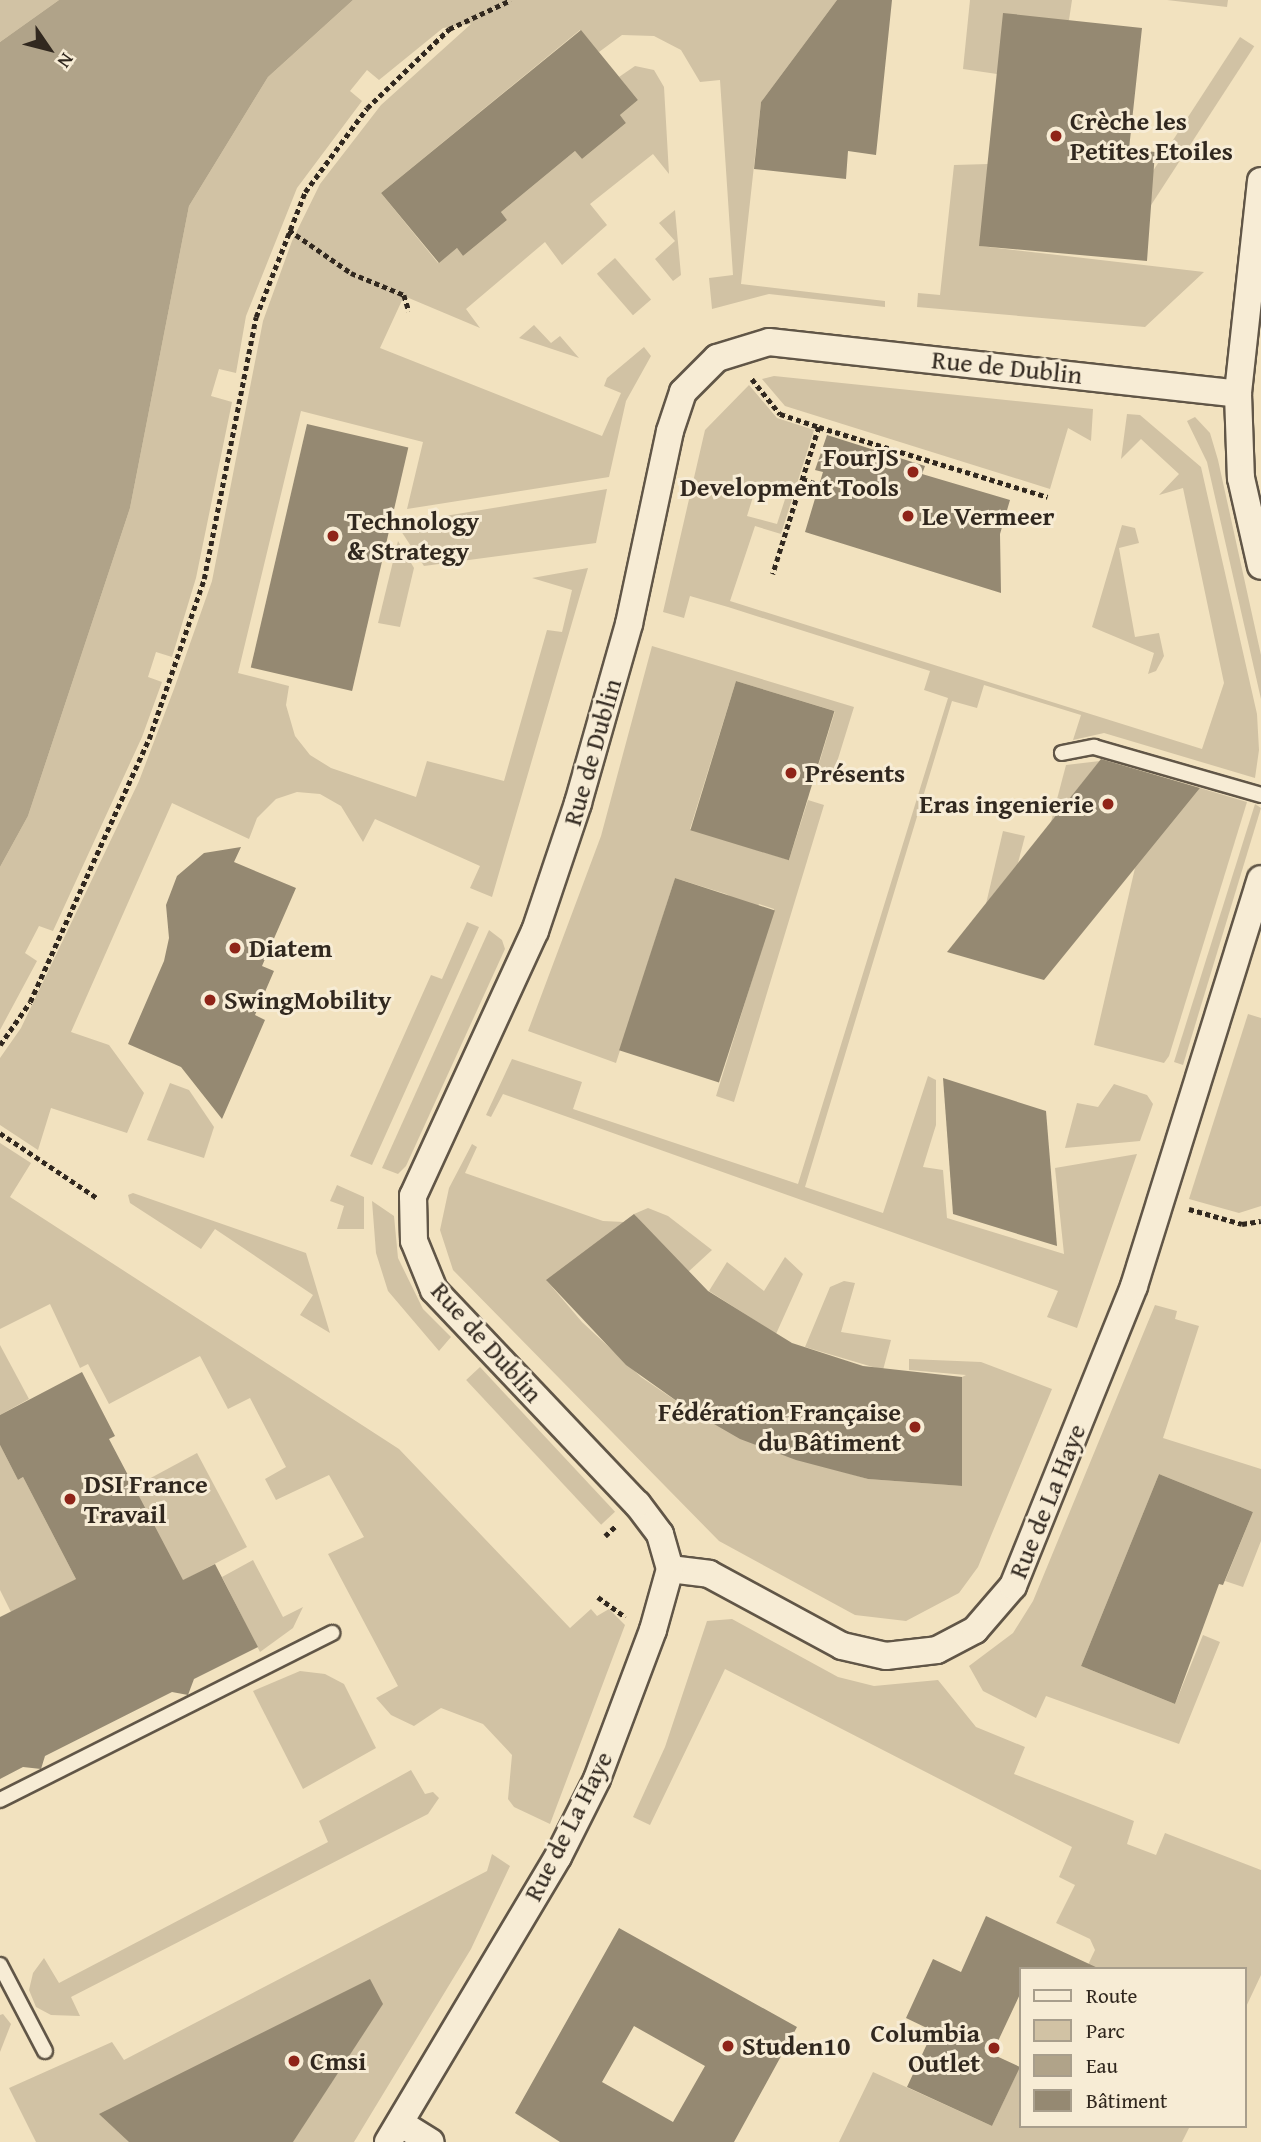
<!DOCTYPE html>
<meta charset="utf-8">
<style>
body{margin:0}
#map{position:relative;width:1261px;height:2142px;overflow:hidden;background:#f2e2bf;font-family:"Gentium Book Plus",serif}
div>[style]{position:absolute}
.green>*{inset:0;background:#d1c2a4;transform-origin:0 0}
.water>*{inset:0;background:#b0a389}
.building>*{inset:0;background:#958972;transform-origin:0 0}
.path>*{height:4.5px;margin-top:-2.25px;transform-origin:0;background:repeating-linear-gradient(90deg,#31281f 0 5px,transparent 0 8.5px)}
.roads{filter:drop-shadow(2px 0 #615647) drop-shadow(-2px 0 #615647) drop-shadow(0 2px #615647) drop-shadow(0 -2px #615647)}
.lane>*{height:14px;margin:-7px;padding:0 7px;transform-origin:7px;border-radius:7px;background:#f7ecd5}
.street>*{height:26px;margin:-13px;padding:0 13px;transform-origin:13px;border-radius:13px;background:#f7ecd5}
.dots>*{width:19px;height:19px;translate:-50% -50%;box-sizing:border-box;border:4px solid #f7ecd5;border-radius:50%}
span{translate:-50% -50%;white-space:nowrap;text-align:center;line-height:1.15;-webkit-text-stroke:6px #f7ecd5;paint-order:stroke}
.poi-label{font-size:26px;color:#31281f;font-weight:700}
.left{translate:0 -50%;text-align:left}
.right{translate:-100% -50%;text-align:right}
.street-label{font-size:26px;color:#31281f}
.legend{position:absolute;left:1019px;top:1967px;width:228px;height:161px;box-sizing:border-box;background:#f7ecd5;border:2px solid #a89e8c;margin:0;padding:9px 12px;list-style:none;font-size:21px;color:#31281f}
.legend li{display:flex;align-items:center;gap:14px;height:35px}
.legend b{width:35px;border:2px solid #a89e8c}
.north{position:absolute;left:14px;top:14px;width:70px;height:70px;-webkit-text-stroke:5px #f7ecd5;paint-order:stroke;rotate:125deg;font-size:19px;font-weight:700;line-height:28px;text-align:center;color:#31281f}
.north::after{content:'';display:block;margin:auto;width:24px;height:32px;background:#31281f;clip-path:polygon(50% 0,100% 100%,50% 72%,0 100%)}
</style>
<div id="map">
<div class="green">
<div style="clip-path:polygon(0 0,59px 0,0 42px)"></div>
<div style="clip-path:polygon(353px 0,837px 0,761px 102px,741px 284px,885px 301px,885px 307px,769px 294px,712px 309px,709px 278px,733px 275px,720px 80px,700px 82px,681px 50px,654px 36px,622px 35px,599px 52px,580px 30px,381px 193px,438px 263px,457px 248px,463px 256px,507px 220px,501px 212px,575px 151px,582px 159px,626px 123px,620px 115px,638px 100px,619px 77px,635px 66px,654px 70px,664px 87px,669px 174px,653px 154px,590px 204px,607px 225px,562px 265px,545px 242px,466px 309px,480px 328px,404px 296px,380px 348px,602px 436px,621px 393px,604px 386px,607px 378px,644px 347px,651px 356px,626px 401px,609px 477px,407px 509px,423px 442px,301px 411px,238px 673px,289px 686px,286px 705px,295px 736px,310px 755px,331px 768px,416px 797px,427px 761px,504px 781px,547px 630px,562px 632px,572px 590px,532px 578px,588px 568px,492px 897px,470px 888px,480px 866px,375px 819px,363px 842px,341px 806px,320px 794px,297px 792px,276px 799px,257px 818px,249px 839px,172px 803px,71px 1032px,109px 1045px,144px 1093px,127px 1133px,51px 1108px,38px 1150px,0 1125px,0 1058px,21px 1028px,139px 781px,174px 689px,212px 581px,263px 321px,292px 241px,320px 184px,381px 105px,471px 24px,443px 28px,379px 80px,367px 70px,350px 91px,362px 101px,297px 188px,246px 316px,236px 373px,219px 369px,211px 396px,232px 402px,196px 578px,172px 657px,156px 652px,148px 677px,162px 682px,142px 737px,53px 931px,39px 926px,25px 953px,37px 961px,0 1030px,0 867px,28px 816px,130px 508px,189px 206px,268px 77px)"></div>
<div style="clip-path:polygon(970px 0,1072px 0,1069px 20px,997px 74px,963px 69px)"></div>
<div style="clip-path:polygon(1167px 0,1228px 0,1227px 7px)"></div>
<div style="left:1240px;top:37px;width:17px;height:207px;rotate:33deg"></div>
<div style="clip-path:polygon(988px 164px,980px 246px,1204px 272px,1145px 327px,917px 307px,918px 293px,940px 295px,954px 165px)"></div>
<div style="clip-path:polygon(675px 210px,681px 275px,673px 281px,655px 259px,675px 241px,659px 223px)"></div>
<div style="left:615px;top:258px;width:55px;height:24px;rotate:49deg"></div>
<div style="clip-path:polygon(534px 325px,551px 343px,560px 336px,579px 358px,519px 338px)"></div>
<div style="clip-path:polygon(774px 376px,1093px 409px,1091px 441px,1068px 428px,1050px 489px,785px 406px,762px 379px)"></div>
<div style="clip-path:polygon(evenodd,749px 385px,777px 418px,814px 430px,781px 534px,755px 526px,730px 601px,1202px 749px,1224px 683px,1183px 488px,1159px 495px,1179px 474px,1141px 439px,1121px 459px,1127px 414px,1140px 415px,1201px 467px,1257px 714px,1259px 750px,1255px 778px,1104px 733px,1073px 740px,1081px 715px,984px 685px,977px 708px,952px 701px,805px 1187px,883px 1213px,928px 1076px,936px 1080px,936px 1125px,923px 1167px,943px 1170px,947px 1218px,1064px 1254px,1055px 1168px,1137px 1154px,1077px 1328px,1047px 1317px,1058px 1291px,503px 1094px,491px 1117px,486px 1115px,512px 1059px,582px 1082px,573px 1109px,798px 1184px,948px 698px,924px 690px,930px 671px,728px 607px,690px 596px,684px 618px,663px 612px,705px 430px,749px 385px,757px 484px,787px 493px,777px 524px,747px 516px,757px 484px)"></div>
<div style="clip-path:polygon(1195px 417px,1210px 433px,1218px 460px,1261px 655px,1261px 699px,1207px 462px,1187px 421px)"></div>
<div style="clip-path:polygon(607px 489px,596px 543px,424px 566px,401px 531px,403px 523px)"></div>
<div style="clip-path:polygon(1122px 525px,1135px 528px,1139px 543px,1119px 548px,1135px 637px,1159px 633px,1164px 656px,1156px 671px,1148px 674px,1154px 653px,1092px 627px)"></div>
<div style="clip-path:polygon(398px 541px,414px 568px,400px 627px,378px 623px)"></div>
<div style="clip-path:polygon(652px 646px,854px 707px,833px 775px,817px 770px,835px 711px,736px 681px,690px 829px,789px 860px,808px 800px,824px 805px,734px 1102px,716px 1096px,774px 909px,759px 904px,756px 911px,726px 894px,675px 878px,616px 1063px,528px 1031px,601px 836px)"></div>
<div style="clip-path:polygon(1100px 761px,1051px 822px,1066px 765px)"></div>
<div style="clip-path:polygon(1200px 788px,1247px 802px,1169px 1056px,1164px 1063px,1094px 1045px,1135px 868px)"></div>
<div style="clip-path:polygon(1255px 804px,1261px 808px,1183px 1065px,1174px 1062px)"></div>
<div style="clip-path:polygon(1003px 831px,1025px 836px,1018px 863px,986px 904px)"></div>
<div style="clip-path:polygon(467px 922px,479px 927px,372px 1165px,350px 1156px,431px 975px,442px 979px)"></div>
<div style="clip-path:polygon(489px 930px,502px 940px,505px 949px,406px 1166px,398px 1174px,382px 1168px)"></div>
<div style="clip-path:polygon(1248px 1014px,1261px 1018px,1261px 1206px,1239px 1213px,1189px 1199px)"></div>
<div style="clip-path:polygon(170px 1083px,189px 1090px,214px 1127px,204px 1158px,147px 1140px)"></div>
<div style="clip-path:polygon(1114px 1084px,1147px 1095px,1153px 1104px,1140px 1141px,1065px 1148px,1077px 1103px,1098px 1107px)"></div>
<div style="clip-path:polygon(0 1143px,31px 1163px,10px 1197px,399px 1449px,570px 1628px,591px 1609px,597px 1616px,609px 1609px,625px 1625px,550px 1824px,514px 1807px,508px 1799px,512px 1755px,483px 1724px,441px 1708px,414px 1726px,391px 1715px,376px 1698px,398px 1686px,328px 1554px,364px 1537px,329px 1475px,276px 1500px,265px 1479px,286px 1467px,250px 1398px,228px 1409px,200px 1356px,109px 1404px,88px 1364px,80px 1368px,50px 1304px,0 1329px)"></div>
<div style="clip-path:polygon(472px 1144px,477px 1147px,465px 1173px,603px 1221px,624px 1222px,547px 1281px,582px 1322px,641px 1377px,688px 1409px,764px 1449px,868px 1479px,962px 1486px,962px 1377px,966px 1375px,909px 1370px,909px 1359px,981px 1362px,1052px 1389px,978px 1567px,959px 1593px,906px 1621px,855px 1615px,719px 1541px,453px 1270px,440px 1230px,449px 1188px)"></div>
<div style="clip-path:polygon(337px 1185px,364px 1197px,364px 1229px,337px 1229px,344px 1206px,330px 1201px)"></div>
<div style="clip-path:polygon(133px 1193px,306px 1253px,330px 1333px,300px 1315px,313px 1295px,215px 1229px,201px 1249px,130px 1203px,128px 1195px)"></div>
<div style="clip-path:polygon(372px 1201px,394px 1216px,398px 1258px,423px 1309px,451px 1337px,439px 1351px,388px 1291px,376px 1253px)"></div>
<div style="clip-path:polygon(648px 1208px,668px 1216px,712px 1250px,687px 1273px,634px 1214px)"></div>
<div style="clip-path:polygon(785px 1257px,803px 1274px,776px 1334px,709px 1291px,727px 1262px,764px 1291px)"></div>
<div style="clip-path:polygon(844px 1281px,855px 1283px,841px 1332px,891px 1340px,883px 1370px,805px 1347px,830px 1287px)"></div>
<div style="clip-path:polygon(1155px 1305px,1177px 1311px,1175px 1319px,1199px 1326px,1163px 1438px,1261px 1469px,1261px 1541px,1243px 1587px,1225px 1581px,1253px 1512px,1159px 1474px,1081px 1666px,1175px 1704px,1203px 1635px,1220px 1642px,1179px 1744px,1046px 1696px,1036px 1718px,983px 1691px,969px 1666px,1013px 1633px,1033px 1601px)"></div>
<div style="clip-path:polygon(0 1345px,29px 1399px,0 1415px)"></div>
<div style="left:480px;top:1367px;width:198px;height:19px;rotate:47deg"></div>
<div style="clip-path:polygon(0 1445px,18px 1480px,23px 1477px,76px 1579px,11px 1612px,0 1590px)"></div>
<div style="clip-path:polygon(197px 1453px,247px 1547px,149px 1598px,134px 1487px)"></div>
<div style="clip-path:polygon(253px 1560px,283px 1617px,303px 1607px,293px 1628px,260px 1652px,222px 1577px)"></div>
<div style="clip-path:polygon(732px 1619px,838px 1677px,874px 1686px,938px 1680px,976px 1727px,1025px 1747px,1014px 1774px,1134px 1821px,1127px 1844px,1156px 1855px,1165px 1833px,1261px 1870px,1261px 1975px,1245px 2009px,1245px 1969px,1086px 1969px,1095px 1950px,1090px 1939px,1056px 1923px,1075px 1885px,1059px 1877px,1072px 1847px,725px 1669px,650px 1825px,633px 1817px,665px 1747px,707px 1621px)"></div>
<div style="clip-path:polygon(300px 1671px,325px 1674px,344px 1684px,376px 1748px,303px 1789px,253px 1691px)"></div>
<div style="clip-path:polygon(411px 1770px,425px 1794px,433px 1792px,439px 1798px,428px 1814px,71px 1997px,80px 2016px,51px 2015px,36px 2007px,29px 1990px,33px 1973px,44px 1958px,59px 1983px,328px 1842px,319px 1821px)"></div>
<div style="clip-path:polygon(492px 1854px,510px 1866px,471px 1949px,354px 2142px,36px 2142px,9px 2088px,112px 2042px,124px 2060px,487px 1871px)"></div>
<div style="clip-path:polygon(3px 2014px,11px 2024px,0 2052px,0 2015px)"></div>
<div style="clip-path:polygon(1021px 2064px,1021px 2126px,1190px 2126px,1182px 2142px,839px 2142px,873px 2072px,992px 2126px)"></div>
</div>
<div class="water">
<div style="clip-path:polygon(59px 0,353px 0,268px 77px,189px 206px,130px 508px,28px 816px,0 867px,0 42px)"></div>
</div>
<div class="building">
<div style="clip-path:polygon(837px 0,892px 0,876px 155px,848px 151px,846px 179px,754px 169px,761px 102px)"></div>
<div style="clip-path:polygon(1003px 13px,1142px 28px,1129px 149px,1155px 152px,1147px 261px,979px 246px)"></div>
<div style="clip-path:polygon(581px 30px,638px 100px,620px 115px,626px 123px,582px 159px,575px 151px,501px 212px,507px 220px,463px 256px,457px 248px,439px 263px,381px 193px)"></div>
<div style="left:307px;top:424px;width:104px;height:250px;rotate:13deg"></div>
<div style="clip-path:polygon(827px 435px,925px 466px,922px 474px,1010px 500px,1000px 534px,1001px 593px,805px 532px,823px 472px,815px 470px)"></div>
<div style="left:736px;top:681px;width:103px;height:156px;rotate:17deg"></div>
<div style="clip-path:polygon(1101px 759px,1200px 788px,1044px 980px,947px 952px)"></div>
<div style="clip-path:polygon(241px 847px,234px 862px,296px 888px,262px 966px,274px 971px,255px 1015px,265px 1020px,222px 1119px,181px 1067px,128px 1044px,164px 961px,169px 938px,166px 905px,177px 876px,204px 853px)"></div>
<div style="left:675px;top:878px;width:105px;height:181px;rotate:18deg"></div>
<div style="clip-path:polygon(943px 1078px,1046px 1111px,1057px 1246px,953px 1214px)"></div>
<div style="clip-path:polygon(634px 1214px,708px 1291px,792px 1343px,863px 1366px,962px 1377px,962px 1486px,868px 1479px,796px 1460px,740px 1439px,688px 1409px,626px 1365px,546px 1280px)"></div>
<div style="clip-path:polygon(82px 1372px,115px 1436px,109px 1439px,183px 1580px,215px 1564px,258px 1647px,194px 1679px,188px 1695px,172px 1692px,45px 1756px,41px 1769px,23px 1767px,0 1779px,0 1617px,76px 1579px,23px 1477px,18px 1480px,0 1445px,0 1415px)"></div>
<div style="clip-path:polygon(1159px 1474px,1253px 1512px,1223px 1585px,1219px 1584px,1175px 1704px,1081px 1666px)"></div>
<div style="clip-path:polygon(986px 1916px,1100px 1969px,1021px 1969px,1021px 1992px,992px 2054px,1020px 2067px,992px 2126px,907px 2087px,933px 2031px,906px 2018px,933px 1959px,961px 1972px)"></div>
<div style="clip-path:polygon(evenodd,619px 1928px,797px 2027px,734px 2142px,560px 2142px,515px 2113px,619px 1928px,634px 2026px,705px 2066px,673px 2122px,602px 2082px,634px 2026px)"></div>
<div style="clip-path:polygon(370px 1979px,383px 2004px,293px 2142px,129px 2142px,99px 2114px)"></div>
</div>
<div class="path">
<div style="left:289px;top:230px;width:75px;rotate:34.7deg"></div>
<div style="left:351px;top:273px;width:57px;rotate:22.5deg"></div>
<div style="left:404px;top:295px;width:17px;rotate:73deg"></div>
<div style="left:752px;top:379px;width:45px;rotate:51.3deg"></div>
<div style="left:780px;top:414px;width:41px;rotate:18.4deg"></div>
<div style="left:819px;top:427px;width:154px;rotate:107.4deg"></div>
<div style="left:819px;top:427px;width:239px;rotate:17deg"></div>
<div style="left:802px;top:479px;width:19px;rotate:18deg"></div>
<div style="left:0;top:1045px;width:52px;rotate:-55.1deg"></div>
<div style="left:30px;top:1002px;width:289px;rotate:-65.7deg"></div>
<div style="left:149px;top:739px;width:169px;rotate:-71deg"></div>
<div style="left:204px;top:579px;width:267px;rotate:-78.8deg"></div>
<div style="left:256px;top:317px;width:134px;rotate:-68.6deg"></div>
<div style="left:305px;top:192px;width:104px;rotate:-53.6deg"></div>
<div style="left:367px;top:108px;width:114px;rotate:-43.9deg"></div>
<div style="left:449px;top:29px;width:68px;rotate:-25.1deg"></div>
<div style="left:0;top:1133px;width:117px;rotate:33.8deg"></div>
<div style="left:1189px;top:1209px;width:55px;rotate:15.8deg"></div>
<div style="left:1242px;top:1224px;width:19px;rotate:-9deg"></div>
<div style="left:605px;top:1536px;width:16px;rotate:-43deg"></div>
<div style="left:598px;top:1597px;width:34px;rotate:36deg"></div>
</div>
<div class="roads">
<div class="lane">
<div style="left:1062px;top:753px;width:33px;rotate:-11deg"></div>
<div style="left:1094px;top:747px;width:174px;rotate:16deg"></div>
<div style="left:0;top:1800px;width:372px;rotate:-26.7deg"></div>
<div style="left:0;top:1965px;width:97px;rotate:62.4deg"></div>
</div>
<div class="street">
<div style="left:1261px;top:181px;width:214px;rotate:96.2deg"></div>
<div style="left:1238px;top:394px;width:84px;rotate:88deg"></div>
<div style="left:1241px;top:478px;width:90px;rotate:77.2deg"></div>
<div style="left:670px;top:1569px;width:39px;rotate:7deg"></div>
<div style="left:709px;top:1574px;width:151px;rotate:28.4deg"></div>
<div style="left:842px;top:1646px;width:45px;rotate:12.8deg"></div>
<div style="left:886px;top:1656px;width:51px;rotate:-6.7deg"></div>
<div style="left:937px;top:1650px;width:43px;rotate:-27.8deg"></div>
<div style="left:975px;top:1630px;width:58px;rotate:-49.2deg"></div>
<div style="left:1013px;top:1586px;width:323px;rotate:-68deg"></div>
<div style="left:1134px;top:1286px;width:426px;rotate:-72.7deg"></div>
<div style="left:400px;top:2123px;width:36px;rotate:32deg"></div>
<div style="left:388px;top:2142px;width:332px;rotate:-59.2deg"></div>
<div style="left:558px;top:1857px;width:87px;rotate:-63.4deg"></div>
<div style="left:597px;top:1779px;width:159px;rotate:-69.4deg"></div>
<div style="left:653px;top:1630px;width:63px;rotate:-74.4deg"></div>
<div style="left:670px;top:1569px;width:36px;rotate:-106deg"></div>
<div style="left:660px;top:1534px;width:38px;rotate:-127deg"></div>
<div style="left:637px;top:1504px;width:295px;rotate:-133.5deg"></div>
<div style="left:434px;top:1290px;width:53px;rotate:-112.2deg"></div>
<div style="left:414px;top:1241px;width:45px;rotate:-91.3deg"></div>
<div style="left:413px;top:1196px;width:292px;rotate:-65.3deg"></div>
<div style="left:535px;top:931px;width:135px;rotate:-71.4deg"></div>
<div style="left:578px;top:803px;width:186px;rotate:-74.1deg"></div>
<div style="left:629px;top:624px;width:197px;rotate:-78deg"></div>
<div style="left:670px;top:431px;width:41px;rotate:-71.6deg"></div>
<div style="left:683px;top:392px;width:48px;rotate:-45deg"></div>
<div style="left:717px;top:358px;width:54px;rotate:-17.1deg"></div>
<div style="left:769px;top:342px;width:472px;rotate:6.3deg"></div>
</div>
</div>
<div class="dots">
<div style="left:1056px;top:136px;background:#8f2418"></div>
<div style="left:913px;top:472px;background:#8f2418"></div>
<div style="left:908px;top:516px;background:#8f2418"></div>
<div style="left:333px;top:536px;background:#8f2418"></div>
<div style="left:791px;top:773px;background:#8f2418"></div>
<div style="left:1108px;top:804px;background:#8f2418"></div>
<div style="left:235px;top:948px;background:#8f2418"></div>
<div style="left:210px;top:1000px;background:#8f2418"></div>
<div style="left:915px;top:1427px;background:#8f2418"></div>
<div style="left:70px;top:1499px;background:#8f2418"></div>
<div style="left:728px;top:2046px;background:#8f2418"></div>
<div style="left:994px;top:2048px;background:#8f2418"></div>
<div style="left:294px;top:2061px;background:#8f2418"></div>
</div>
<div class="poi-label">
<span class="left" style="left:1070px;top:136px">Crèche les<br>Petites Etoiles</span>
<span class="right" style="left:899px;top:472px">FourJS<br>Development Tools</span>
<span class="left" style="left:922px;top:516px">Le Vermeer</span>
<span class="left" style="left:347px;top:536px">Technology<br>&amp; Strategy</span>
<span class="left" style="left:805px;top:773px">Présents</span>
<span class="right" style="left:1094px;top:804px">Eras ingenierie</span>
<span class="left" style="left:249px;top:948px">Diatem</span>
<span class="left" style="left:224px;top:1000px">SwingMobility</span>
<span class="right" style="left:901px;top:1427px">Fédération Française<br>du Bâtiment</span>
<span class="left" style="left:84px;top:1499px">DSI France<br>Travail</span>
<span class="right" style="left:980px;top:2048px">Columbia<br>Outlet</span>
<span class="left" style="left:742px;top:2046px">Studen10</span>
<span class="left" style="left:310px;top:2061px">Cmsi</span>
</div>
<div class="street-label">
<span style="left:1007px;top:367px;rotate:6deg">Rue de Dublin</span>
<span style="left:592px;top:752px;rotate:-74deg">Rue de Dublin</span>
<span style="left:487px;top:1342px;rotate:48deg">Rue de Dublin</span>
<span style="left:1047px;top:1501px;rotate:-68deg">Rue de La Haye</span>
<span style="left:568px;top:1826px;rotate:-63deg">Rue de La Haye</span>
</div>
<ul class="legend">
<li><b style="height:9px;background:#f7ecd5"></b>Route</li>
<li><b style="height:19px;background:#d1c2a4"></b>Parc</li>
<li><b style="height:19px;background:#b0a389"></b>Eau</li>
<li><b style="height:19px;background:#958972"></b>Bâtiment</li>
</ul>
<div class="north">N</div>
</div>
